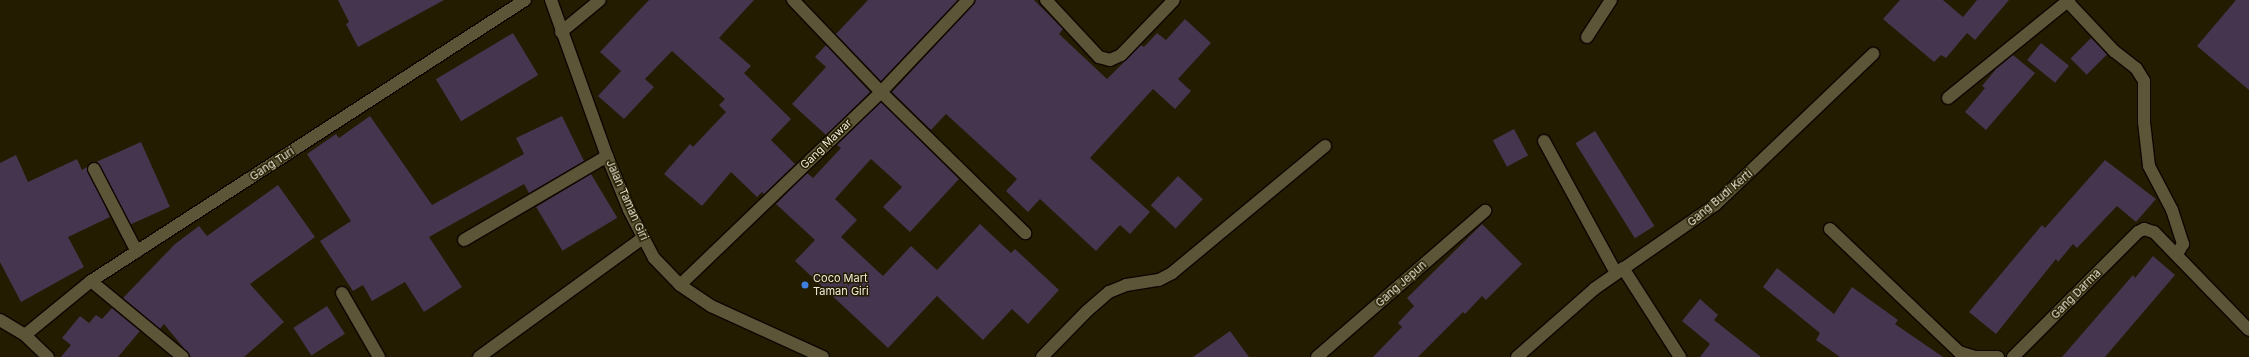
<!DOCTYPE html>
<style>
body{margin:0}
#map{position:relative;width:2249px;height:357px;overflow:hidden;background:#231c00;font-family:Inter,sans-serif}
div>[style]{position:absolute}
.building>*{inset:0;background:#45354e;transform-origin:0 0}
.roads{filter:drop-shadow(1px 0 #0d0600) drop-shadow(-1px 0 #0d0600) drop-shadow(0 1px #0d0600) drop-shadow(0 -1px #0d0600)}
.street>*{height:12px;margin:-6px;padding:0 6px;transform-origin:6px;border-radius:6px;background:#5d5537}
.secondary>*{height:12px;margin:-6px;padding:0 6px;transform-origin:6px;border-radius:6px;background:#5d5537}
.dots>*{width:11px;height:11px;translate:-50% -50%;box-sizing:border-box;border:2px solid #231c00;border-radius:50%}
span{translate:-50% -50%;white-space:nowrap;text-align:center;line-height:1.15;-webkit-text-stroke:3px #231c00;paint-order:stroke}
.street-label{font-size:11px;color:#f0ecda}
.poi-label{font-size:11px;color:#f0ecda}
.left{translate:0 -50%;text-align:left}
</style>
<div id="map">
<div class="building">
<div style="clip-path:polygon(338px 0,444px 0,358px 47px,346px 24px,349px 22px)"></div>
<div style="clip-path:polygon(649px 0,754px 0,719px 38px,751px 66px,744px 73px,791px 119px,771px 140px,795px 164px,764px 194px,762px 192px,757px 197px,731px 172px,702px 206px,664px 174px,690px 144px,693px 147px,726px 112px,719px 105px,725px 99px,672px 51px,645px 79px,654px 87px,624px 119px,598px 96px,621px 71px,600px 52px)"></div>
<div style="clip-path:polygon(868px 0,958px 0,881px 81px,836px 34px)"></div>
<div style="clip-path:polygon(975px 0,1034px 0,1063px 29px,1059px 34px,1107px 79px,1141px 45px,1144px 47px,1157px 33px,1166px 40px,1185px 19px,1211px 43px,1178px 79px,1191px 91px,1175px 109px,1153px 89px,1090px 158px,1150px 212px,1130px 234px,1120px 225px,1096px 251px,1040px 199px,1028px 212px,1006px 191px,1017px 179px,946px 114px,931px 130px,892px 92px,973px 5px)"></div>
<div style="clip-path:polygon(1900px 0,1943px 0,1963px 17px,1977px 0,2009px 0,1975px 40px,1967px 33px,1946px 58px,1941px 55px,1934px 62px,1883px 19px)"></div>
<div style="clip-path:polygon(2236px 0,2249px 0,2249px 90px,2197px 46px)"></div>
<div style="left:513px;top:33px;width:49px;height:90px;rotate:59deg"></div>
<div style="left:2091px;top:38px;width:23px;height:29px;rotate:45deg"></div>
<div style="left:2041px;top:43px;width:36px;height:22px;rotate:39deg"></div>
<div style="clip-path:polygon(826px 45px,870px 92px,826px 135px,792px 104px,826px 67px,815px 57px)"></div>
<div style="clip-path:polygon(2013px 55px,2035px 73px,1986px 130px,1965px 112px,1985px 88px,1982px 86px,1996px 69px)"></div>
<div style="clip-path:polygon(881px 102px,959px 179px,910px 232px,883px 207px,902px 187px,871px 159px,835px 199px,857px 220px,841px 237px,883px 276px,911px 246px,937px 270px,980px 224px,1011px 253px,1015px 249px,1059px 290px,1028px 324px,1012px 309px,983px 340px,937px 296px,888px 348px,795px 261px,815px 240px,776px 204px,807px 173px,813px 178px,841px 148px,837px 145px)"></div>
<div style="clip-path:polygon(370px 116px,432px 205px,524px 154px,516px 138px,562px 116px,584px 161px,529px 193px,524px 184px,429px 237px,462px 287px,424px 312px,405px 282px,372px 301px,363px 285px,353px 291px,320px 241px,351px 221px,307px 154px,336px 134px,339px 138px)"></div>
<div style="left:1514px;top:129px;width:30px;height:24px;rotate:62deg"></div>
<div style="left:1595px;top:131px;width:112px;height:23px;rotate:58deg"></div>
<div style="left:141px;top:142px;width:71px;height:48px;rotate:66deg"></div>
<div style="clip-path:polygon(16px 155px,28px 182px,77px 159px,82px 170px,87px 167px,110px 217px,68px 237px,84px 267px,21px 302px,0 262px,0 163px)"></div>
<div style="clip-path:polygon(2105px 160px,2156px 199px,2136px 222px,2117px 206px,2077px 248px,2073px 244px,2058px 262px,2056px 259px,1996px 334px,1969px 312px,2042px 225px,2045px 228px)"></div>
<div style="left:591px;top:174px;width:51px;height:64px;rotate:59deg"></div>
<div style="left:1178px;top:176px;width:34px;height:40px;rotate:43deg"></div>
<div style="clip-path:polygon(278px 185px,315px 237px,250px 284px,284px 322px,244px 357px,191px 357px,164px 324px,160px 329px,123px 298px,175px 244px,199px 226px,207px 236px)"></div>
<div style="clip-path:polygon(1482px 224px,1522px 264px,1486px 300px,1482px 296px,1465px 314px,1463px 312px,1418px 357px,1373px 357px,1402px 327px,1398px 323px,1414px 306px,1407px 298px)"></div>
<div style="clip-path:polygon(2153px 256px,2175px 275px,2105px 357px,2062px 357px,2133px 275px,2135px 278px)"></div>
<div style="clip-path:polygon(1777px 268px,1834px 314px,1852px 287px,1898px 320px,1895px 324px,1943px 357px,1840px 357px,1816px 340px,1820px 333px,1763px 287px)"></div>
<div style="clip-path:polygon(1700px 299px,1718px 315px,1714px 320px,1761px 357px,1700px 357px,1710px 344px,1682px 321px)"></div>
<div style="left:327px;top:306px;width:33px;height:40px;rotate:57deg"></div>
<div style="clip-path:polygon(112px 308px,140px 331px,118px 357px,61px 357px,71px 345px,62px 338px,80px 316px,89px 323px,96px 315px,102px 319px)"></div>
<div style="clip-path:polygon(1230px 331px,1249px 357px,1193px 357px)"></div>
</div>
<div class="roads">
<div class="street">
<div style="left:793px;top:0;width:127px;rotate:46.3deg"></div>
<div style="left:881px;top:92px;width:202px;rotate:44.4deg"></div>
<div style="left:1046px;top:0;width:78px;rotate:47.1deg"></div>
<div style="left:1099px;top:57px;width:11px;rotate:15deg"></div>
<div style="left:1110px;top:60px;width:12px;rotate:-24deg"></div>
<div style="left:1121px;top:55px;width:76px;rotate:-46.1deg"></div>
<div style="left:2067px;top:1px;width:69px;rotate:46.8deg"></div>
<div style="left:2114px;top:51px;width:28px;rotate:38deg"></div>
<div style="left:2136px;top:68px;width:15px;rotate:58deg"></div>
<div style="left:2144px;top:81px;width:41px;rotate:90deg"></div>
<div style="left:2144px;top:122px;width:44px;rotate:83.5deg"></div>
<div style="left:2149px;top:166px;width:50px;rotate:62.4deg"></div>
<div style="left:2172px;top:210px;width:36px;rotate:72deg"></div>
<div style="left:2183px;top:244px;width:12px;rotate:121deg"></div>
<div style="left:561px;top:32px;width:50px;rotate:-39.4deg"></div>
<div style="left:1587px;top:37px;width:44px;rotate:-57deg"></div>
<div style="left:1948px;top:98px;width:156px;rotate:-39deg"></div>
<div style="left:1544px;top:141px;width:150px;rotate:61.4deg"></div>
<div style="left:94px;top:169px;width:93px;rotate:62.6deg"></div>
<div style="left:1830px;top:229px;width:178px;rotate:43.6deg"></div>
<div style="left:1959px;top:352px;width:17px;rotate:17deg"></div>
<div style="left:1975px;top:357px;width:23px"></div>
<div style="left:464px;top:240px;width:166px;rotate:-30.4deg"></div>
<div style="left:1623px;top:268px;width:106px;rotate:57.4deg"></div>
<div style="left:91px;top:281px;width:119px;rotate:39.6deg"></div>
<div style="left:680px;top:285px;width:279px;rotate:-43.8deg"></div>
<div style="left:881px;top:92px;width:127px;rotate:-46.6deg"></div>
<div style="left:342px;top:293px;width:74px;rotate:60deg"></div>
<div style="left:0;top:320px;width:29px;rotate:31deg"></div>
<div style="left:25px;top:335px;width:32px;rotate:44deg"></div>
<div style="left:25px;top:335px;width:85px;rotate:-39.3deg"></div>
<div style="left:91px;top:281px;width:517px;rotate:-32.92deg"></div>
<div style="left:479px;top:357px;width:203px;rotate:-36deg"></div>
<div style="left:1042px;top:357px;width:64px;rotate:-45.6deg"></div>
<div style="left:1087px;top:311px;width:29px;rotate:-41deg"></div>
<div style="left:1109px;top:292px;width:18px;rotate:-22deg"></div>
<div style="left:1126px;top:285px;width:33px;rotate:-9deg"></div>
<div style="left:1159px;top:280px;width:15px;rotate:-28deg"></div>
<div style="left:1172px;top:273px;width:199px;rotate:-39.7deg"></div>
<div style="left:1317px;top:357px;width:223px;rotate:-41deg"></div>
<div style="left:1517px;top:357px;width:103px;rotate:-41.4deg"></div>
<div style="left:1594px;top:289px;width:147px;rotate:-34.8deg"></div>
<div style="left:1715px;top:205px;width:219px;rotate:-43.7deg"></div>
<div style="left:2013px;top:357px;width:177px;rotate:-45deg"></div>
<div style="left:2138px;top:232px;width:7px;rotate:-27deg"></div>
<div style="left:2144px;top:229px;width:10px;rotate:17deg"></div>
<div style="left:2154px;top:232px;width:136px;rotate:45.9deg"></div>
</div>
<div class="secondary">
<div style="left:551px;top:0;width:166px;rotate:70.3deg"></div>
<div style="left:607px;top:156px;width:58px;rotate:67.8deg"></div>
<div style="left:629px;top:210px;width:54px;rotate:62.5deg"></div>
<div style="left:654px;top:258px;width:37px;rotate:46deg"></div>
<div style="left:680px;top:285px;width:37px;rotate:34deg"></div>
<div style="left:711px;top:306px;width:123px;rotate:24.5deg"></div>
</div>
</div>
<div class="dots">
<div style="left:805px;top:285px;background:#3f7fe0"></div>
</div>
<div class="street-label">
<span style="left:826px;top:144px;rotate:-44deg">Gang Mawar</span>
<span style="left:272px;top:164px;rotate:-33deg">Gang Turi</span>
<span style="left:1720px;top:198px;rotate:-40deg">Gang Budi Kerti</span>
<span style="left:627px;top:200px;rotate:66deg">Jalan Taman Giri</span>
<span style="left:1401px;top:284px;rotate:-41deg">Gang Jepun</span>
<span style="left:2076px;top:294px;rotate:-45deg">Gang Darma</span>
</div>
<div class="poi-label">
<span class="left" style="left:813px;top:285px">Coco Mart<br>Taman Giri</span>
</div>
</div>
